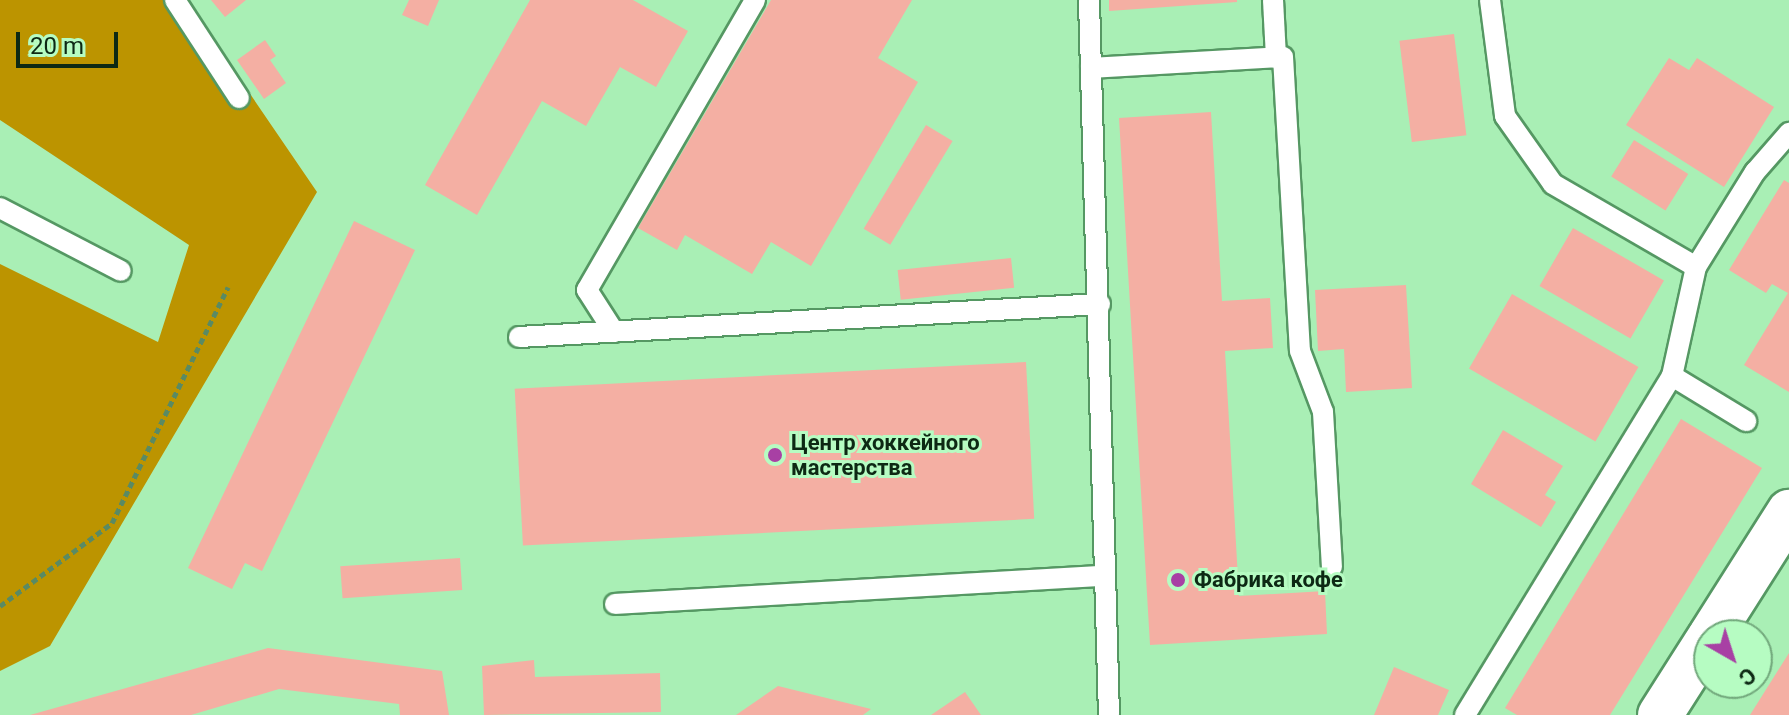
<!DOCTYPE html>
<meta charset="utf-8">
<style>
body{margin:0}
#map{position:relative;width:1789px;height:715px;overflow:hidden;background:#a9efb5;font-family:Roboto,sans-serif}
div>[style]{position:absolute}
.forest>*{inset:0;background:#bc9400}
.building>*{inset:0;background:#f4afa3;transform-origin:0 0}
.path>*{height:5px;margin-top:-2.5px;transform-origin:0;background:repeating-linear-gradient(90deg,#5a8a63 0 6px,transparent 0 10px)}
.roads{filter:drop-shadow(2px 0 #559863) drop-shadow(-2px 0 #559863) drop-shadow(0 2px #559863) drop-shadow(0 -2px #559863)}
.service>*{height:20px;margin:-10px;padding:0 10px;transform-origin:10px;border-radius:10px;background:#fff}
.tertiary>*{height:44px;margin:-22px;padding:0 22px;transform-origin:22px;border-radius:22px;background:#fff}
.dots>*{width:22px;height:22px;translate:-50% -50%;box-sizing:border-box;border:4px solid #b6fcc2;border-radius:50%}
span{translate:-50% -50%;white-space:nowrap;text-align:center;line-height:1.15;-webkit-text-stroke:6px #b6fcc2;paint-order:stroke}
.poi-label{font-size:22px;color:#0d2914;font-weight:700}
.left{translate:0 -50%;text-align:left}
.north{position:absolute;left:1693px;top:619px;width:80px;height:80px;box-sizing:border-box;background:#b6fcc2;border:2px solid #72a87c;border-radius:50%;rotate:141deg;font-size:22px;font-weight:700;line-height:32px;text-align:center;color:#0d2914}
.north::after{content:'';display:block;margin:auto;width:28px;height:36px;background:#a840a4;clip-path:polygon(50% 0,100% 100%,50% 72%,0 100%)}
.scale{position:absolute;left:16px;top:32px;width:102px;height:36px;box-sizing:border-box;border:4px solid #0d2914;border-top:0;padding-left:10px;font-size:24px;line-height:28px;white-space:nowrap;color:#0d2914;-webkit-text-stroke:6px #b6fcc2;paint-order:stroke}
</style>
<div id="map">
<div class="forest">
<div style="clip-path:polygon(0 0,186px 0,317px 192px,50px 646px,0 671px,0 264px,158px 342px,189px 245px,0 120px)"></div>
</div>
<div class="building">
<div style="clip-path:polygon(211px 0,246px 0,225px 17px)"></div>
<div style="clip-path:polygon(409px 0,439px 0,428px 26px,402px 15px)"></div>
<div style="clip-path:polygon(530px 0,633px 0,688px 31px,656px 87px,620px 67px,586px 126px,542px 101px,477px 215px,425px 185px)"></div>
<div style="clip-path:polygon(771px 0,912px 0,878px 58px,918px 82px,811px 266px,771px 242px,752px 274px,685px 235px,677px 250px,638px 228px)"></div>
<div style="clip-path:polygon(1109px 0,1237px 0,1237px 2px,1109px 11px)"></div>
<div style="left:1454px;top:34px;width:102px;height:55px;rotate:83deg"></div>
<div style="clip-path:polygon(265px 40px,276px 56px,270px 60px,286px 83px,264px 99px,237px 60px)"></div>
<div style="clip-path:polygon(1669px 58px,1689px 70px,1697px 58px,1774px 107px,1724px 187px,1626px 125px)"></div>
<div style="clip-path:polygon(1211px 112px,1222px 301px,1270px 298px,1273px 348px,1225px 351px,1239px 596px,1325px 591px,1327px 634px,1150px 645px,1119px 118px)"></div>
<div style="left:926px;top:125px;width:31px;height:121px;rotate:31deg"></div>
<div style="left:1634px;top:140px;width:64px;height:43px;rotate:32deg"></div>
<div style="clip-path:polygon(1784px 180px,1789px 183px,1789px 392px,1744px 365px,1788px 293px,1772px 284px,1766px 293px,1729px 270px)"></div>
<div style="clip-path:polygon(354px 221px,415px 250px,262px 571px,245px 563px,232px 589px,188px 568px)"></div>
<div style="left:1573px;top:228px;width:105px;height:67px;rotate:30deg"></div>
<div style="left:1011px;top:258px;width:30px;height:114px;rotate:84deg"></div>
<div style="clip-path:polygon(1406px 285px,1412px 388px,1346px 392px,1344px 349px,1318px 351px,1315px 290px)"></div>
<div style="left:1512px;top:294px;width:146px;height:86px;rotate:30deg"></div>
<div style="left:1026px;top:362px;width:157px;height:512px;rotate:87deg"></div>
<div style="clip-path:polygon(1681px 419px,1762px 468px,1610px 715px,1517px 715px,1505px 708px)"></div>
<div style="clip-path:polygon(1503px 430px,1563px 466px,1545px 495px,1556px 502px,1541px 527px,1471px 484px)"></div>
<div style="left:460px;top:558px;width:32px;height:120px;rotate:86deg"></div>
<div style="clip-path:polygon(268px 648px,442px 671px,449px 715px,400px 715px,399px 704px,279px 689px,191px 715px,30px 715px)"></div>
<div style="clip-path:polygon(1789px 653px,1789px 715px,1750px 715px)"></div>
<div style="clip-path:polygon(534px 660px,535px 677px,660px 673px,661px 712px,484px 715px,482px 666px)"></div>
<div style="clip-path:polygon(1394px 667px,1449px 690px,1438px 715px,1374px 715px)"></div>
<div style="clip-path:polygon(778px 686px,871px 709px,863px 715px,736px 715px)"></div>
<div style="clip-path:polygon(965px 692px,981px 715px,931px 715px)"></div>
</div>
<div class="path">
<div style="left:0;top:606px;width:139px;rotate:-36.5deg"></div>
<div style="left:112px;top:523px;width:263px;rotate:-63.8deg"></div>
</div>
<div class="roads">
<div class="service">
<div style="left:175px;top:0;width:117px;rotate:56.9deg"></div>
<div style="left:1089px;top:0;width:715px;rotate:88.4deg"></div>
<div style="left:1273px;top:0;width:58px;rotate:87deg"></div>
<div style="left:1490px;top:0;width:117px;rotate:82.6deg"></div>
<div style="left:1505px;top:116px;width:83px;rotate:54.8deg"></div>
<div style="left:1553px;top:184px;width:165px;rotate:30.1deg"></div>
<div style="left:1091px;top:68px;width:192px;rotate:-3.3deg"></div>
<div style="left:1283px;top:57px;width:294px;rotate:86.7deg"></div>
<div style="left:1300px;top:351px;width:65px;rotate:69.3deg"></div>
<div style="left:1323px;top:412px;width:155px;rotate:86.7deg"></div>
<div style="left:0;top:208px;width:136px;rotate:27.5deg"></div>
<div style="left:614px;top:332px;width:50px;rotate:-122.7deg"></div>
<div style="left:587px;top:290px;width:335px;rotate:-59.9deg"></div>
<div style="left:519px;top:337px;width:582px;rotate:-3.25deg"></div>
<div style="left:1672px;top:376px;width:112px;rotate:-77.6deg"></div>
<div style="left:1696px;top:267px;width:112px;rotate:-58.2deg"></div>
<div style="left:1755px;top:172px;width:52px;rotate:-48.9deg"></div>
<div style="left:615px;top:604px;width:488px;rotate:-3.3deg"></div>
<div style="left:1465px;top:715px;width:397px;rotate:-58.6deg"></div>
<div style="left:1672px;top:376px;width:87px;rotate:31.3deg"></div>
</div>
<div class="tertiary">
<div style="left:1711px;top:635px;width:146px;rotate:-57.6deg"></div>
<div style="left:1660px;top:715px;width:91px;rotate:-57.5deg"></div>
</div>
</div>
<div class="dots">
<div style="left:775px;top:455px;background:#a840a4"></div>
<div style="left:1178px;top:580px;background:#a840a4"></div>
</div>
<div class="poi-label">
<span class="left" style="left:791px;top:455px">Центр хоккейного<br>мастерства</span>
<span class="left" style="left:1194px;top:580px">Фабрика кофе</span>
</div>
<div class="north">С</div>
<div class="scale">20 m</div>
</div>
